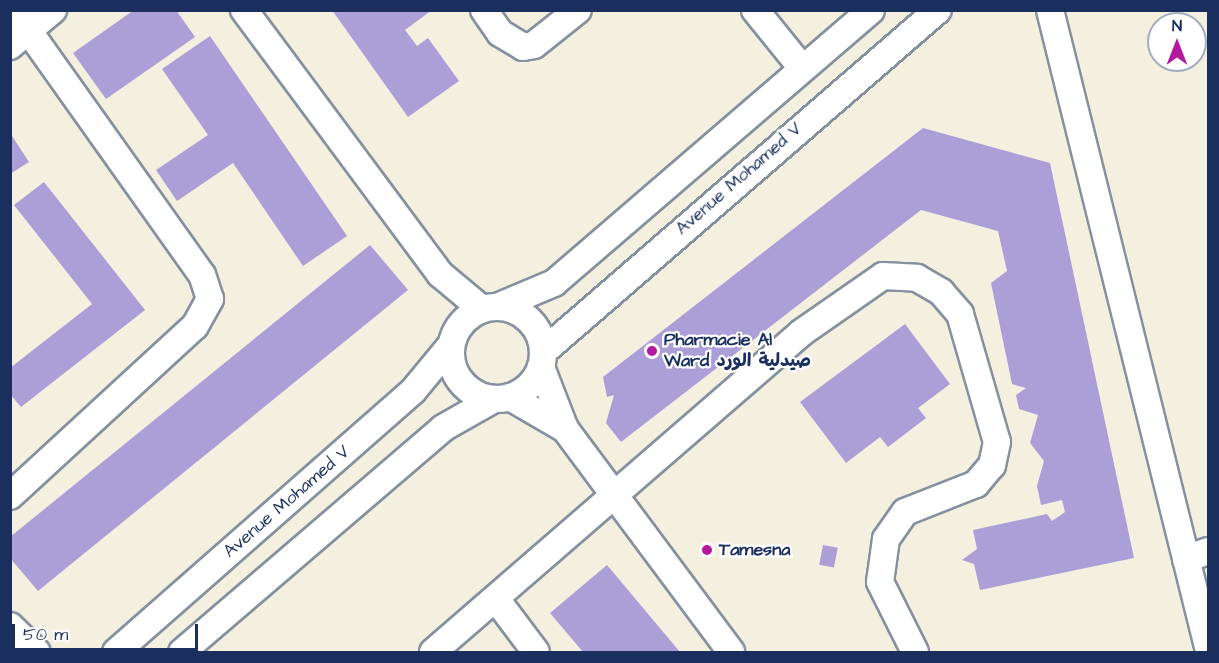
<!DOCTYPE html>
<meta charset="utf-8">
<style>
body{margin:0}
#map{position:relative;width:1219px;height:663px;overflow:hidden;background:#f3f0df;font-family:"Architects Daughter","Playpen Sans Arabic",sans-serif}
div>[style]{position:absolute}
.building>*{inset:0;background:#ab9fd8;transform-origin:0 0}
.roads{filter:drop-shadow(2px 0 #87909e) drop-shadow(-2px 0 #87909e) drop-shadow(0 2px #87909e) drop-shadow(0 -2px #87909e)}
.minor>*{height:26px;margin:-13px;padding:0 13px;transform-origin:13px;border-radius:13px;background:#fff}
.minor>.ring{margin:-13px;padding:0;box-sizing:content-box;background:none;border:26px solid #fff;border-radius:50%}
.dots>*{width:16px;height:16px;translate:-50% -50%;box-sizing:border-box;border:3px solid #fff;border-radius:50%}
span{translate:-50% -50%;white-space:nowrap;text-align:center;line-height:1.15;-webkit-text-stroke:4.5px #fff;paint-order:stroke}
.street-label{font-size:18px;color:#1b2f5e}
.poi-label{font-size:18px;color:#1b2f5e;font-weight:700}
.left{translate:0 -50%;text-align:left}
.frame{position:absolute;inset:0;border:12px solid #1b2f5e;pointer-events:none}
.north{position:absolute;left:1147px;top:12px;width:60px;height:60px;box-sizing:border-box;background:#fff;border:2px solid #a4acbf;border-radius:50%;rotate:0deg;font-size:16px;font-weight:700;line-height:24px;text-align:center;color:#1b2f5e}
.north::after{content:'';display:block;margin:auto;width:21px;height:27px;background:#b5179e;clip-path:polygon(50% 0,100% 100%,50% 72%,0 100%)}
.scale{position:absolute;left:12px;top:624px;width:186px;height:27px;box-sizing:border-box;border:3px solid #1b2f5e;border-top:0;padding-left:8px;font-size:18px;line-height:21px;white-space:nowrap;color:#1b2f5e;-webkit-text-stroke:4px #fff;paint-order:stroke}
</style>
<div id="map">
<div class="building">
<div style="clip-path:polygon(134px 10px,176px 10px,195px 37px,106px 99px,73px 53px)"></div>
<div style="clip-path:polygon(332px 10px,432px 10px,405px 30px,417px 46px,428px 38px,459px 81px,408px 117px)"></div>
<div style="clip-path:polygon(210px 36px,347px 236px,303px 266px,233px 163px,177px 201px,156px 170px,208px 135px,162px 69px)"></div>
<div style="clip-path:polygon(923px 128px,1050px 163px,1134px 558px,980px 590px,974px 564px,962px 560px,977px 549px,973px 530px,1047px 514px,1052px 521px,1065px 512px,1062px 500px,1041px 505px,1037px 486px,1044px 461px,1030px 443px,1038px 415px,1019px 409px,1016px 395px,1026px 388px,1012px 384px,991px 283px,1007px 271px,998px 231px,921px 210px,621px 442px,606px 423px,614px 395px,607px 397px,603px 377px)"></div>
<div style="clip-path:polygon(10px 133px,29px 162px,10px 174px)"></div>
<div style="clip-path:polygon(44px 182px,145px 310px,21px 407px,10px 394px,10px 368px,92px 304px,14px 205px)"></div>
<div style="clip-path:polygon(370px 245px,408px 290px,38px 591px,10px 558px,10px 537px)"></div>
<div style="clip-path:polygon(905px 324px,950px 384px,918px 408px,926px 418px,888px 447px,880px 437px,846px 463px,800px 402px)"></div>
<div style="left:823px;top:545px;width:15px;height:20px;rotate:11deg"></div>
<div style="clip-path:polygon(607px 565px,680px 652px,583px 652px,550px 613px)"></div>
</div>
<div class="roads">
<div class="minor">
<div style="left:244px;top:10px;width:329px;rotate:53.4deg"></div>
<div style="left:440px;top:274px;width:55px;rotate:39.8deg"></div>
<div style="left:484px;top:10px;width:28px;rotate:55deg"></div>
<div style="left:500px;top:33px;width:27px;rotate:31deg"></div>
<div style="left:523px;top:47px;width:11px;rotate:-10deg"></div>
<div style="left:534px;top:45px;width:56px;rotate:-38.5deg"></div>
<div style="left:755px;top:10px;width:75px;rotate:51deg"></div>
<div style="left:1050px;top:10px;width:656px;rotate:76.07deg"></div>
<div style="left:10px;top:46px;width:56px;rotate:-39.9deg"></div>
<div style="left:497px;top:307px;width:62px;rotate:-22.8deg"></div>
<div style="left:554px;top:283px;width:418px;rotate:-40.7deg"></div>
<div class="ring" style="left:451px;top:307px;width:66px;height:66px"></div>
<div style="left:543px;top:352px;width:522px;rotate:-40.89deg"></div>
<div style="left:541px;top:367px;width:66px;rotate:68.8deg"></div>
<div style="left:565px;top:429px;width:278px;rotate:53.3deg"></div>
<div style="left:510px;top:397px;width:64px;rotate:30.2deg"></div>
<div style="left:10px;top:496px;width:251px;rotate:-42.6deg"></div>
<div style="left:195px;top:326px;width:31px;rotate:-61deg"></div>
<div style="left:210px;top:299px;width:25px;rotate:-108deg"></div>
<div style="left:202px;top:275px;width:325px;rotate:-125.4deg"></div>
<div style="left:1186px;top:559px;width:23px;rotate:-20deg"></div>
<div style="left:496px;top:599px;width:66px;rotate:53deg"></div>
<div style="left:10px;top:626px;width:37px;rotate:44deg"></div>
<div style="left:116px;top:652px;width:395px;rotate:-41.3deg"></div>
<div style="left:413px;top:391px;width:60px;rotate:-50.4deg"></div>
<div style="left:182px;top:652px;width:344px;rotate:-40.6deg"></div>
<div style="left:443px;top:428px;width:59px;rotate:-29.6deg"></div>
<div style="left:433px;top:652px;width:487px;rotate:-40.9deg"></div>
<div style="left:801px;top:333px;width:100px;rotate:-34.8deg"></div>
<div style="left:883px;top:276px;width:34px;rotate:3deg"></div>
<div style="left:917px;top:278px;width:28px;rotate:30deg"></div>
<div style="left:941px;top:292px;width:29px;rotate:49deg"></div>
<div style="left:960px;top:314px;width:133px;rotate:73.9deg"></div>
<div style="left:997px;top:442px;width:24px;rotate:102deg"></div>
<div style="left:992px;top:465px;width:25px;rotate:130deg"></div>
<div style="left:976px;top:484px;width:76px;rotate:158.5deg"></div>
<div style="left:905px;top:512px;width:33px;rotate:125deg"></div>
<div style="left:886px;top:539px;width:43px;rotate:97.9deg"></div>
<div style="left:880px;top:582px;width:78px;rotate:63.4deg"></div>
</div>
</div>
<div class="dots">
<div style="left:652px;top:351px;background:#b5179e"></div>
<div style="left:707px;top:550px;background:#b5179e"></div>
</div>
<div class="street-label">
<span style="left:739px;top:179px;rotate:-41deg">Avenue Mohamed V</span>
<span style="left:287px;top:502px;rotate:-41deg">Avenue Mohamed V</span>
</div>
<div class="poi-label">
<span class="left" style="left:664px;top:351px">Pharmacie Al<br>Ward صيدلية الورد</span>
<span class="left" style="left:719px;top:550px">Tamesna</span>
</div>
<div class="frame"></div>
<div class="north">N</div>
<div class="scale">50 m</div>
</div>
